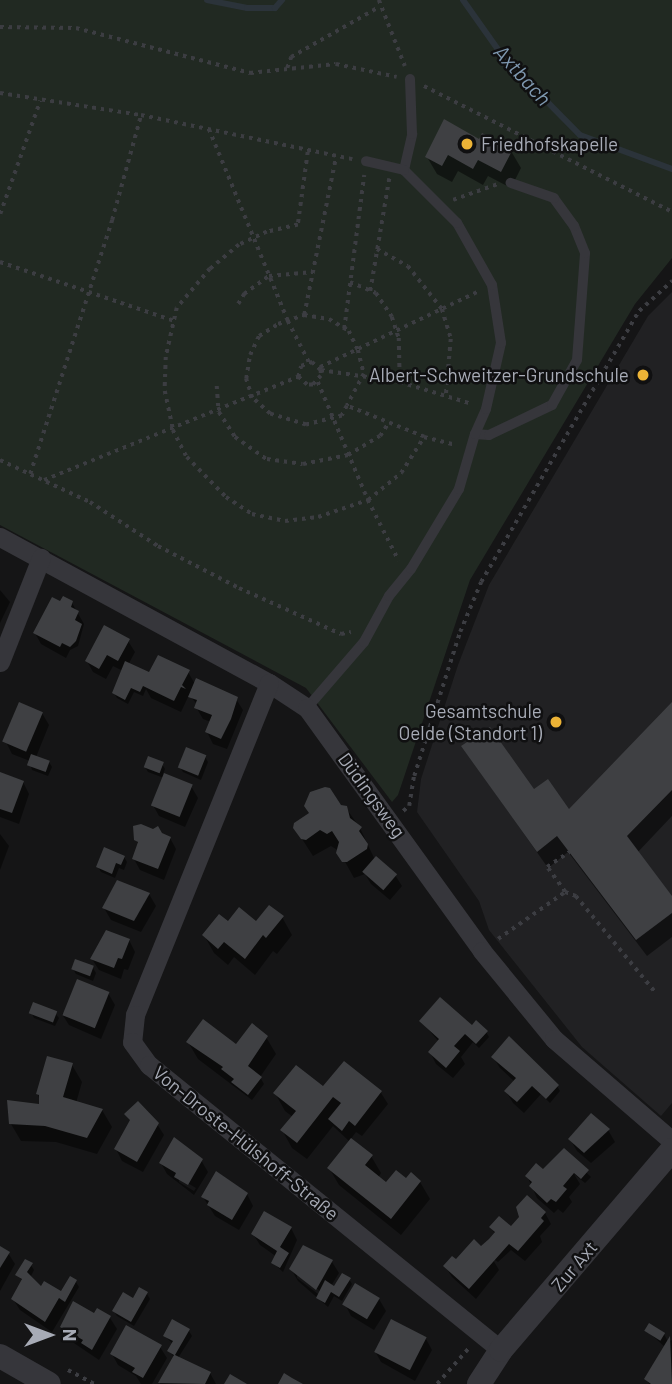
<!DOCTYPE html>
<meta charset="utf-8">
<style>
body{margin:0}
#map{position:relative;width:672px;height:1384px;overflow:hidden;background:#151516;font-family:Barlow,sans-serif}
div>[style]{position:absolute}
.built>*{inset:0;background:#212123}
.green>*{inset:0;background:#212922}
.shadow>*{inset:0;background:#0007}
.stream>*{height:6px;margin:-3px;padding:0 3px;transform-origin:3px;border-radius:3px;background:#2b333a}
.building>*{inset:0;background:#3f4043;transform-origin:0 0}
.path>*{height:3.5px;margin-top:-1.75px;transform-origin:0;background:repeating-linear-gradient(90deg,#3c3d42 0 3.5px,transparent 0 8.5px)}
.service>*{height:10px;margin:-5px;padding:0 5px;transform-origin:5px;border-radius:5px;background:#36363b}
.minor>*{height:19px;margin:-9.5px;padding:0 9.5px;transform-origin:9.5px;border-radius:9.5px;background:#36363b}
.tertiary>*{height:24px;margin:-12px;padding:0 12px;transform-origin:12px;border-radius:12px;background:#36363b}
.dots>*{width:19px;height:19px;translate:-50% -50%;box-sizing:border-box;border:4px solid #101011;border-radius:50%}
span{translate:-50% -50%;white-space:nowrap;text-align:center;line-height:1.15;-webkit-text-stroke:5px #101011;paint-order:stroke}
.poi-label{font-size:19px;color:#a7abb6}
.left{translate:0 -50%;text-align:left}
.right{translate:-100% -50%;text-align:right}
.street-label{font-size:19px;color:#a7abb6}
.water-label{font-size:21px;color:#7e98b0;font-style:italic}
.north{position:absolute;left:14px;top:1300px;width:70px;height:70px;-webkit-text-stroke:5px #101011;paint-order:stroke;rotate:90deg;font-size:19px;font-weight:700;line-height:28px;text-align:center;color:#a7abb6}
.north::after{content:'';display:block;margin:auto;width:24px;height:32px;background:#a7abb6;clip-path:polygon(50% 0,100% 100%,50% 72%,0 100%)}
</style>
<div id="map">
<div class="built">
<div style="clip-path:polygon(672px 292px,672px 1103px,661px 1116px,582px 1047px,489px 930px,479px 901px,417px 812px,421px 779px,458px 665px,489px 585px,648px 316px)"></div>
</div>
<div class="green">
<div style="clip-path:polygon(0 0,672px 0,672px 258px,635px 304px,470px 580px,398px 795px,392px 802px,306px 688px,0 525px)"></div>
</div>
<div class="shadow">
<div style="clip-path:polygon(480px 141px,511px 151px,521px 168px,511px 188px,488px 176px,483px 185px,458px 171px,452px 182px,437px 174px,427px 157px)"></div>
<div style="clip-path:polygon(0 590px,10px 602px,0 623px)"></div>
<div style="clip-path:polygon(61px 603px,72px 603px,84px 624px,78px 646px,70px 650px,66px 658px,41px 644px,35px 633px)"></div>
<div style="clip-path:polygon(128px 641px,135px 652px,128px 665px,148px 674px,188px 672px,195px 684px,206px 683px,236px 699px,243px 710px,227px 749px,213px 744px,207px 732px,211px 722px,203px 719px,196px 707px,197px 704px,189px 695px,181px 712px,151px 698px,146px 689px,143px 696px,134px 692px,128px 704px,117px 698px,114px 693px,123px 671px,113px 666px,106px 679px,93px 672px,87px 661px)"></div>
<div style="clip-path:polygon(672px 704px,672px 816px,637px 853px,672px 899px,672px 937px,647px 956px,568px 852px,548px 868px,463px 747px,569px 812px)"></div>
<div style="clip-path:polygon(42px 713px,49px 725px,36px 757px,49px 762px,52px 767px,48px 776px,32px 770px,30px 761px,12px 754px,6px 742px)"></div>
<div style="clip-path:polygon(205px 757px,208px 762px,201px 780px,183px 772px,180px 767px)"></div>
<div style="clip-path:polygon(162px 764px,165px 769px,163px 774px,191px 786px,198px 798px,185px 827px,159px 816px,153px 805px,164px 778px,148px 772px,145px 767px)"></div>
<div style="clip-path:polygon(0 774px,23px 782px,29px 794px,19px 824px,0 817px)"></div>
<div style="clip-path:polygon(340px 807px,346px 808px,360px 828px,375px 860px,395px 875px,402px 886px,390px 900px,371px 884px,365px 874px,354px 878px,339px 851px,331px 846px,313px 856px,295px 828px)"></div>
<div style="clip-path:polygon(0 834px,9px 846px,0 870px)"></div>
<div style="clip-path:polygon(161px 834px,170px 838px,176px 849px,164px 880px,140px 870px,134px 859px,139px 845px,136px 840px)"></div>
<div style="clip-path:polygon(124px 857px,127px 862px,124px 870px,119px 868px,115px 878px,101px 872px,98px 867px)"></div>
<div style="clip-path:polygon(149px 894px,156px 906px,141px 932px,111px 920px,104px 908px)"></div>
<div style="clip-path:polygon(282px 917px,292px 935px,277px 954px,273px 951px,255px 975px,234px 957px,228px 965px,214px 953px,204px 935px,228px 923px,256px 923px)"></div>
<div style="clip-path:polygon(129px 940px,135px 952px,128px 970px,124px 969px,121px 979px,99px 970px,92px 959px)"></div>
<div style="clip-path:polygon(93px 968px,96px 973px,93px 981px,76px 974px,73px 969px)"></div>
<div style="clip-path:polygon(108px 993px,115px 1005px,101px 1039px,69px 1025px,62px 1014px)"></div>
<div style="clip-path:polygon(31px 1012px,55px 1013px,59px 1018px,55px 1026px,34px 1018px)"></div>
<div style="clip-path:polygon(421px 1021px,472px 1028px,486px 1032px,489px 1037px,479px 1048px,473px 1042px,461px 1057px,465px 1064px,453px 1078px,436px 1064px,430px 1052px,439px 1042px)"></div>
<div style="clip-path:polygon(266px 1037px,276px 1054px,260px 1077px,264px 1084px,252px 1100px,198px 1059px,188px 1042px,236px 1047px)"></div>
<div style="clip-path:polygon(509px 1039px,557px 1086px,560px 1091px,550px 1103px,541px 1094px,524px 1113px,513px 1103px,506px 1091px,515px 1082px,500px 1068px,493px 1057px)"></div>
<div style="clip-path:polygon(344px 1063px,381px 1093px,388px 1104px,362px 1136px,356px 1132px,350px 1140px,371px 1156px,381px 1173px,378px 1178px,386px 1184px,420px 1182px,430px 1199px,401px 1235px,339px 1185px,329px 1168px,350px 1142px,333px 1126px,307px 1159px,292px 1148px,282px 1130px,293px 1117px,285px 1111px,275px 1093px,324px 1089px)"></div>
<div style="clip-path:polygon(72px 1065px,82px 1082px,76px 1103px,102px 1110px,112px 1127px,97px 1154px,56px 1142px,21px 1141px,11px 1124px,41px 1106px,38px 1094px)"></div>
<div style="clip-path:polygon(131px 1122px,157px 1124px,164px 1135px,143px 1172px,122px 1161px,116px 1149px)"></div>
<div style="clip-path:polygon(608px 1130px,615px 1142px,591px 1163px,577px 1151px,570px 1139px)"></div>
<div style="clip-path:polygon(564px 1151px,591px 1177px,585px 1183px,574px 1174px,580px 1184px,569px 1197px,572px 1202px,563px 1213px,558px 1209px,554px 1213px,537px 1198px,527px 1176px,543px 1172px)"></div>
<div style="clip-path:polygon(evenodd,201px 1160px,208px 1172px,194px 1195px,167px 1174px,161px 1163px,201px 1160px,179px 1178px,196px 1188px,194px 1191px,179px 1182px,179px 1178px)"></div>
<div style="clip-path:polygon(247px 1194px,253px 1206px,239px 1230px,215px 1216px,203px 1197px)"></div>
<div style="clip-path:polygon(545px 1213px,551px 1224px,540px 1236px,542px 1242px,525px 1261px,511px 1250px,498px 1262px,492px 1258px,499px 1270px,476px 1299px,452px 1277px,445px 1266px,481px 1248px,495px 1234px,491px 1227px,511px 1228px)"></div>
<div style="clip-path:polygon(291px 1228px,297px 1240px,283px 1272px,273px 1263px,277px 1257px,260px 1245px,253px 1234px)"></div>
<div style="clip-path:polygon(evenodd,304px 1247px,332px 1262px,339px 1273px,331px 1286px,335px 1288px,349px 1279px,352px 1284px,342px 1301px,334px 1296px,328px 1307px,298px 1281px,291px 1269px,304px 1247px,297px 1274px,324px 1294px,322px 1297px,297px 1278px,297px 1274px)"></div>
<div style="clip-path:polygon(0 1248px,8px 1253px,15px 1264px,0 1291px)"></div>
<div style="clip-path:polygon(31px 1265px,34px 1270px,31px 1276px,39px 1286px,63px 1294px,76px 1282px,79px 1287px,52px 1332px,20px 1310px,13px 1299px,23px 1282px,18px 1275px)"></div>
<div style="clip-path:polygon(147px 1294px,150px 1299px,134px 1326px,117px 1316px,114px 1311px)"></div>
<div style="clip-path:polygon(379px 1299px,386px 1311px,374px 1330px,351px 1316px,345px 1304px)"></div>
<div style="clip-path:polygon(95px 1315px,110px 1318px,117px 1329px,99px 1360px,68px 1339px,61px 1327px)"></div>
<div style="clip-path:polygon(646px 1330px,664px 1334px,668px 1342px,672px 1340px,672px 1384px,649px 1384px,646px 1379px,665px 1347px)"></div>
<div style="clip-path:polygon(189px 1331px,192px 1336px,178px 1358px,210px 1373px,216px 1384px,160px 1384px,174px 1357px,169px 1351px,173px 1344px,165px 1336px)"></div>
<div style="clip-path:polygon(426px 1339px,432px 1350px,415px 1381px,381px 1362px,375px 1351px)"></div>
<div style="clip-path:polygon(160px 1347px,167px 1358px,152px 1384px,141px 1384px,136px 1376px,118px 1365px,112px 1354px)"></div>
</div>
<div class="stream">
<div style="left:207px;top:0;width:41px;rotate:11.3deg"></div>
<div style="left:247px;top:8px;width:28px"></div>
<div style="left:275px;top:8px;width:11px;rotate:-49deg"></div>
<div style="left:463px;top:0;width:71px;rotate:54.7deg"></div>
<div style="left:504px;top:58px;width:108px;rotate:45.4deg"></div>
<div style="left:580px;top:135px;width:98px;rotate:20.3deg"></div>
</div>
<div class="building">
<div style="clip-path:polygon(444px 119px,479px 139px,482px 133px,513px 149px,501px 172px,478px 160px,473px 169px,448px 155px,442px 166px,425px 157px)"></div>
<div style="clip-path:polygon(63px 596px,73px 601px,71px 607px,79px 611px,75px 620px,82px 624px,76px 641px,70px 647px,62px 643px,60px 647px,33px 633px,52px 597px,60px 601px)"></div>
<div style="clip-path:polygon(104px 625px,130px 639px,118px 661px,107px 655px,99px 669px,85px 661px)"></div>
<div style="clip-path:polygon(158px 655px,190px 670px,182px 685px,186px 689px,181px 687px,174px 701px,143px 686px,140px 692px,131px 688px,125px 700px,112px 693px,125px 661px,149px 672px)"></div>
<div style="clip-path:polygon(196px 678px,238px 697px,231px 719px,221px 739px,205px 732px,212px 715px,194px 708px,197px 700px,188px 697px)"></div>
<div style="left:19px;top:702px;width:26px;height:43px;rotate:23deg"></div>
<div style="clip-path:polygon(672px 702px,672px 790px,627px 836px,672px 896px,672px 913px,636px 940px,557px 836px,537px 852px,461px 746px,490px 727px,534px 789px,548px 779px,569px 809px)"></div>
<div style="left:186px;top:747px;width:22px;height:22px;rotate:22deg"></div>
<div style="left:31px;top:754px;width:20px;height:12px;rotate:20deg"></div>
<div style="left:148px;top:756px;width:17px;height:12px;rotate:21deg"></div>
<div style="clip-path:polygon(0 772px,24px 781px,12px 813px,0 809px)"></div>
<div style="left:164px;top:773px;width:31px;height:35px;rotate:22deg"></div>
<div style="clip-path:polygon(325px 787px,330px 788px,341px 805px,347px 806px,350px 818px,362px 827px,359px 831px,368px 844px,367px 849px,347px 862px,342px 862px,336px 853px,339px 842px,332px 831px,327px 834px,320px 830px,306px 840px,301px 839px,293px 828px,294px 823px,309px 813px,304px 806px,310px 792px)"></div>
<div style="clip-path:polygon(141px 824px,153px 829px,158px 826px,162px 833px,171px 837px,158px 869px,132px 859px,138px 842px,134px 840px,133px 826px)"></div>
<div style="clip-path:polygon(104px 847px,125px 856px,121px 865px,116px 863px,112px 874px,96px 867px)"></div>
<div style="left:376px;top:856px;width:28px;height:21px;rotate:41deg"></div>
<div style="clip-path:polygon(117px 880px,150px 893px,134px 921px,102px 908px)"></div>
<div style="clip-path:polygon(269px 905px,284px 916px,266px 938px,263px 935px,245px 959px,224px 942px,218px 949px,202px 935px,219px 914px,228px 921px,239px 907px,256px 921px)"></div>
<div style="clip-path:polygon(106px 930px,130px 939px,122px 959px,118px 958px,114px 968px,90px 959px)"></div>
<div style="left:75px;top:959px;width:20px;height:11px;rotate:20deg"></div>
<div style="left:77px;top:979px;width:35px;height:39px;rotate:22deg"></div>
<div style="clip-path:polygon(440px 997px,472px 1025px,476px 1020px,488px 1031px,476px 1044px,465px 1034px,454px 1046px,460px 1051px,446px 1068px,428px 1052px,439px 1039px,419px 1021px)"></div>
<div style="left:33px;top:1002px;width:26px;height:12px;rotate:21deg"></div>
<div style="clip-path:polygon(203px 1019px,236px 1044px,252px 1023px,268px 1036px,248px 1066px,262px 1077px,248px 1095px,231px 1082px,234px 1079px,221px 1069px,223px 1067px,186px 1042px)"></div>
<div style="clip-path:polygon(509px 1036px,559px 1085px,546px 1099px,532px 1086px,517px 1102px,504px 1091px,516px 1078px,491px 1057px)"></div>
<div style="clip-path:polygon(47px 1056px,73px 1063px,63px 1097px,103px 1109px,87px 1138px,45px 1126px,9px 1124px,7px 1100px,39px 1104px,39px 1095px,36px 1094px)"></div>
<div style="clip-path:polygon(344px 1061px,382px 1091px,355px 1126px,349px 1121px,342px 1131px,328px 1119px,341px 1103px,333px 1097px,297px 1143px,280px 1130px,296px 1111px,273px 1093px,296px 1065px,323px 1086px)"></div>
<div style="clip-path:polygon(138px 1101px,159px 1123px,137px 1162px,114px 1149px,130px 1120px,124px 1114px)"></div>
<div style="clip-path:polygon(591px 1113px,610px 1129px,584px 1153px,568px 1139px)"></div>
<div style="clip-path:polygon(174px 1137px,203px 1159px,188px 1185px,174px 1177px,176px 1173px,159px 1163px)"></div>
<div style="clip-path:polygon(351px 1138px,373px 1155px,365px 1165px,386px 1182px,396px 1170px,406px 1178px,411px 1172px,421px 1181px,391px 1219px,327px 1168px)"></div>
<div style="clip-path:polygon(564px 1148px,589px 1170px,581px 1179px,574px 1173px,563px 1186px,567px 1189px,556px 1202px,551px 1199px,547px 1203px,529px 1186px,532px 1182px,525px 1176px,536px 1163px,543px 1169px)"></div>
<div style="clip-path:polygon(216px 1171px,248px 1193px,232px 1220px,207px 1205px,209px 1201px,201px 1197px)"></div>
<div style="clip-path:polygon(527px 1195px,546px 1212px,541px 1218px,544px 1221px,518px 1251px,509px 1244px,469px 1289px,443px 1266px,452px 1256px,456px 1259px,474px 1239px,481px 1246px,489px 1239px,495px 1232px,489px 1227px,499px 1216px,511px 1226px,519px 1217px,516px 1207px)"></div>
<div style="clip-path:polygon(264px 1211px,292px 1227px,280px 1247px,289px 1253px,280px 1268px,271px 1263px,277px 1251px,251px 1234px)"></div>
<div style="clip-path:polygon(303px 1245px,333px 1260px,316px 1290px,289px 1269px)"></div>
<div style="clip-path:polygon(0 1246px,10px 1252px,0 1268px)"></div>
<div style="clip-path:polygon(25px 1259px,33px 1263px,27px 1272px,41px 1286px,44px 1281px,61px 1291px,70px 1276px,77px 1280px,65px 1302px,59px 1298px,45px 1322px,11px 1299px,22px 1279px,15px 1275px)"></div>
<div style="clip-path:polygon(342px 1273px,351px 1278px,339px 1297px,331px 1292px,325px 1303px,316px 1298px,325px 1280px,334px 1286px)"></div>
<div style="left:355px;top:1283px;width:29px;height:25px;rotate:31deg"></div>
<div style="clip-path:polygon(139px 1287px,148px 1292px,131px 1322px,112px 1311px,123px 1292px,133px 1298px)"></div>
<div style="clip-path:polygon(73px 1301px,94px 1313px,97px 1308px,111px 1316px,92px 1350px,81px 1343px,83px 1340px,60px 1327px)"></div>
<div style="clip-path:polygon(172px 1319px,190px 1329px,175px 1355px,211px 1372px,205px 1384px,158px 1383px,174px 1355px,167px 1351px,173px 1341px,163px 1336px)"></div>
<div style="left:391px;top:1319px;width:40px;height:37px;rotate:27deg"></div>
<div style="left:649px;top:1323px;width:19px;height:9px;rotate:32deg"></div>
<div style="clip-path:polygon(126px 1325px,162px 1345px,143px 1378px,132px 1372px,135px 1368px,110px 1354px)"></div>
<div style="clip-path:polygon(670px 1336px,672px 1384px,651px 1384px,644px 1379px)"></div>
<div style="clip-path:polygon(284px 1373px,292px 1378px,303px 1384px,278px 1384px)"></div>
<div style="clip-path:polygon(230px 1374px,247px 1384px,224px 1384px)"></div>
</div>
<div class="path">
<div style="left:379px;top:0;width:71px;rotate:68.5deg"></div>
<div style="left:0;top:27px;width:76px;rotate:0.8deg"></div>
<div style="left:76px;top:28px;width:180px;rotate:14.5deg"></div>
<div style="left:250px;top:73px;width:86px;rotate:-6deg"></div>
<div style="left:336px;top:64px;width:62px;rotate:12deg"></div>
<div style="left:287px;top:68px;width:12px;rotate:-70deg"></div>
<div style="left:291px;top:57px;width:101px;rotate:-29.6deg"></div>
<div style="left:424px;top:86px;width:278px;rotate:26.9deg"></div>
<div style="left:0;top:93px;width:143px;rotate:8.9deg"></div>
<div style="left:141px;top:115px;width:216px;rotate:11.8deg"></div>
<div style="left:209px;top:129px;width:208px;rotate:67.6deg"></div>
<div style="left:288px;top:321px;width:46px;rotate:62.9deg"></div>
<div style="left:308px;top:152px;width:74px;rotate:97.8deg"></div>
<div style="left:298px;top:225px;width:32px;rotate:167deg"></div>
<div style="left:267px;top:232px;width:31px;rotate:155deg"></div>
<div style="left:239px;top:245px;width:38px;rotate:140deg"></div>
<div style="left:210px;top:269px;width:51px;rotate:130.2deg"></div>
<div style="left:177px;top:308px;width:50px;rotate:102.7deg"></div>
<div style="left:166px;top:357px;width:34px;rotate:92deg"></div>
<div style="left:165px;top:391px;width:40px;rotate:78deg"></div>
<div style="left:173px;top:430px;width:30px;rotate:63deg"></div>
<div style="left:187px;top:457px;width:56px;rotate:45.7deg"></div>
<div style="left:226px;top:497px;width:31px;rotate:33deg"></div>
<div style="left:252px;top:514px;width:34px;rotate:12deg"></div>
<div style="left:285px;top:521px;width:33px;rotate:-7deg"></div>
<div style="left:318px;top:517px;width:53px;rotate:-18.8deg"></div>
<div style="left:368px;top:500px;width:43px;rotate:-39.3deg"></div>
<div style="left:401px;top:473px;width:43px;rotate:-57.4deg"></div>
<div style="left:424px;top:437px;width:83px;rotate:-158.1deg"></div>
<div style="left:347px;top:406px;width:11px;rotate:117deg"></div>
<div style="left:342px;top:416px;width:37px;rotate:166deg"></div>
<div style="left:306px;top:425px;width:38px;rotate:-163deg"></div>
<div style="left:270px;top:414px;width:24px;rotate:-138deg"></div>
<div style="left:252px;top:398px;width:20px;rotate:-108deg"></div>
<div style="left:246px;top:379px;width:24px;rotate:-81deg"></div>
<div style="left:250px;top:355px;width:21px;rotate:-65deg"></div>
<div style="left:259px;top:336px;width:22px;rotate:-32deg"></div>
<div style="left:278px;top:324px;width:28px;rotate:-19deg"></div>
<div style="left:304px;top:315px;width:25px;rotate:9deg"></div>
<div style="left:329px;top:319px;width:23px;rotate:31deg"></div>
<div style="left:349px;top:331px;width:21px;rotate:65deg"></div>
<div style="left:358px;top:350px;width:25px;rotate:76deg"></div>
<div style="left:364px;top:374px;width:36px;rotate:118deg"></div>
<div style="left:453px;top:200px;width:48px;rotate:-19.6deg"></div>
<div style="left:0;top:214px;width:120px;rotate:-70.5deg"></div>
<div style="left:377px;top:249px;width:35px;rotate:29deg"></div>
<div style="left:408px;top:266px;width:55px;rotate:51.7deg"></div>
<div style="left:442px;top:309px;width:31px;rotate:73deg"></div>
<div style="left:451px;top:339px;width:57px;rotate:95deg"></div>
<div style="left:0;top:262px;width:184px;rotate:18.7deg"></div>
<div style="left:350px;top:282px;width:28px;rotate:23deg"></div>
<div style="left:376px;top:293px;width:29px;rotate:56deg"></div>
<div style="left:392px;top:317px;width:22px;rotate:72deg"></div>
<div style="left:399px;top:338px;width:44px;rotate:88.7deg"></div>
<div style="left:370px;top:291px;width:114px;rotate:-80.4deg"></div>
<div style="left:238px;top:304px;width:12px;rotate:-59deg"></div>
<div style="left:244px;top:294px;width:31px;rotate:-36deg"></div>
<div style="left:269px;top:276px;width:44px;rotate:-5.2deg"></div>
<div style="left:304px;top:315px;width:161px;rotate:-78.6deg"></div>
<div style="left:344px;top:329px;width:155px;rotate:-82.6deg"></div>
<div style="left:320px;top:367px;width:174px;rotate:-25.5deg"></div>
<div style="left:321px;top:370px;width:6px;rotate:90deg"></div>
<div style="left:321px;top:376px;width:12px;rotate:132deg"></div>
<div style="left:313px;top:385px;width:6px;rotate:180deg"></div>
<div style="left:307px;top:385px;width:12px;rotate:-138deg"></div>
<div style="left:298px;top:377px;width:11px;rotate:-75deg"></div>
<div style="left:301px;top:366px;width:12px;rotate:-20deg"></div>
<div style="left:312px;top:362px;width:12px;rotate:42deg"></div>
<div style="left:321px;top:370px;width:80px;rotate:8.6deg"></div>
<div style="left:400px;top:382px;width:75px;rotate:17deg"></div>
<div style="left:318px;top:382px;width:128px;rotate:67deg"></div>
<div style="left:368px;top:500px;width:68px;rotate:63.1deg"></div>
<div style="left:217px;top:386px;width:26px;rotate:86deg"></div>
<div style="left:219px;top:412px;width:30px;rotate:57deg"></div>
<div style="left:235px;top:437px;width:39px;rotate:35deg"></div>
<div style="left:267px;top:459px;width:36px;rotate:8deg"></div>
<div style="left:303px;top:464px;width:46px;rotate:-11.3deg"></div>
<div style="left:348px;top:455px;width:37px;rotate:-31deg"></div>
<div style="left:380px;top:436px;width:17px;rotate:-57deg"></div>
<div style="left:424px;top:437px;width:33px;rotate:14deg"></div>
<div style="left:0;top:460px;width:99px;rotate:25deg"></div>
<div style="left:90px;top:502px;width:81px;rotate:32.9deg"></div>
<div style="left:158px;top:546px;width:91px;rotate:27.4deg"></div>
<div style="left:239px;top:588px;width:112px;rotate:24.3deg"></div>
<div style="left:341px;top:634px;width:10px;rotate:-11deg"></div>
<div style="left:30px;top:474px;width:267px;rotate:-72.1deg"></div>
<div style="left:112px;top:220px;width:109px;rotate:-74.6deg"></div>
<div style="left:44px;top:480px;width:274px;rotate:-22.1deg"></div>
<div style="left:403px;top:811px;width:8px;rotate:-40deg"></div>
<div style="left:409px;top:806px;width:30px;rotate:-81deg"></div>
<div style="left:414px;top:776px;width:151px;rotate:-72.3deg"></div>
<div style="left:460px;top:632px;width:54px;rotate:-67.2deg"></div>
<div style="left:481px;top:582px;width:314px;rotate:-59.8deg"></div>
<div style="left:639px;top:311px;width:45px;rotate:-42.3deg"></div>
<div style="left:565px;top:892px;width:12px;rotate:20deg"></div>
<div style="left:576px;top:896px;width:126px;rotate:50.5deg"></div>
<div style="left:498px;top:939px;width:82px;rotate:-35deg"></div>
<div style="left:565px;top:892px;width:31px;rotate:-126deg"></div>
<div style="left:547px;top:867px;width:27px;rotate:-34deg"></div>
<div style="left:68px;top:1370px;width:30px;rotate:28deg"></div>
<div style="left:437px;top:1384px;width:47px;rotate:-48.5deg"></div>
</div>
<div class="service">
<div style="left:404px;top:170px;width:37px;rotate:-77deg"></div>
<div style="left:412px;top:134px;width:55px;rotate:-92.1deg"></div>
<div style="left:475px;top:434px;width:14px;rotate:4deg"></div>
<div style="left:489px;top:435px;width:70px;rotate:-25.5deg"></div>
<div style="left:552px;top:405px;width:51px;rotate:-60.9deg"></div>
<div style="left:577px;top:360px;width:107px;rotate:-85.7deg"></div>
<div style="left:585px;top:253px;width:29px;rotate:-112deg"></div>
<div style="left:574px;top:226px;width:34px;rotate:-126deg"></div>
<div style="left:554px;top:198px;width:46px;rotate:-160.8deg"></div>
<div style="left:307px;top:708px;width:87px;rotate:-49.2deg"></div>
<div style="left:364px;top:642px;width:52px;rotate:-61.5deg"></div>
<div style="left:389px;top:596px;width:35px;rotate:-51deg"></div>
<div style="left:411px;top:569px;width:93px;rotate:-59deg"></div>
<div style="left:459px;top:489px;width:57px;rotate:-73.8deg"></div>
<div style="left:475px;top:434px;width:27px;rotate:-66deg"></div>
<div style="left:486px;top:409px;width:68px;rotate:-77.2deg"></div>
<div style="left:501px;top:343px;width:59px;rotate:-98.8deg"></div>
<div style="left:492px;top:285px;width:71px;rotate:-119.4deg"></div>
<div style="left:457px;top:223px;width:75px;rotate:-135deg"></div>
<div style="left:404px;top:170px;width:39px;rotate:-167deg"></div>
</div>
<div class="minor">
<div style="left:0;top:537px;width:306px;rotate:28.5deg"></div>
<div style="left:269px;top:683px;width:45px;rotate:33.3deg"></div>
<div style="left:307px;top:708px;width:299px;rotate:54.2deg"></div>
<div style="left:482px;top:951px;width:114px;rotate:50.7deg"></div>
<div style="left:554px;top:1039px;width:156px;rotate:40.8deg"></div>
<div style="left:0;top:662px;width:112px;rotate:-68.5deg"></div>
<div style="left:269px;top:683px;width:358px;rotate:112deg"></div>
<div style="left:135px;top:1015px;width:27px;rotate:96deg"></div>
<div style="left:132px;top:1042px;width:29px;rotate:54deg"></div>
<div style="left:149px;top:1065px;width:453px;rotate:39deg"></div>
</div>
<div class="tertiary">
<div style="left:0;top:1356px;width:56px;rotate:29.7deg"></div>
<div style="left:479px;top:1384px;width:40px;rotate:-57.1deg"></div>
<div style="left:501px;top:1350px;width:263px;rotate:-49.5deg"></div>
</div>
<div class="dots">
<div style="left:467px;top:144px;background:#ecb336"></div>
<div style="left:643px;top:375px;background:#ecb336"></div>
<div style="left:556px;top:722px;background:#ecb336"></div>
</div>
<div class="poi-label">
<span class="left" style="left:481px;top:144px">Friedhofskapelle</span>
<span class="right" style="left:629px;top:375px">Albert-Schweitzer-Grundschule</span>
<span class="right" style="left:542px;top:722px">Gesamtschule<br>Oelde (Standort 1)</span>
</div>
<div class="street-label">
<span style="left:372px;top:795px;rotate:54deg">Düdingsweg</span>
<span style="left:246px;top:1143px;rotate:39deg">Von-Droste-Hülshoff-Straße</span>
<span style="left:574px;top:1266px;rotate:-50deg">Zur Axt</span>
</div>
<div class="water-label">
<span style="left:523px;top:75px;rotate:48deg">Axtbach</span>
</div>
<div class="north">N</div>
</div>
